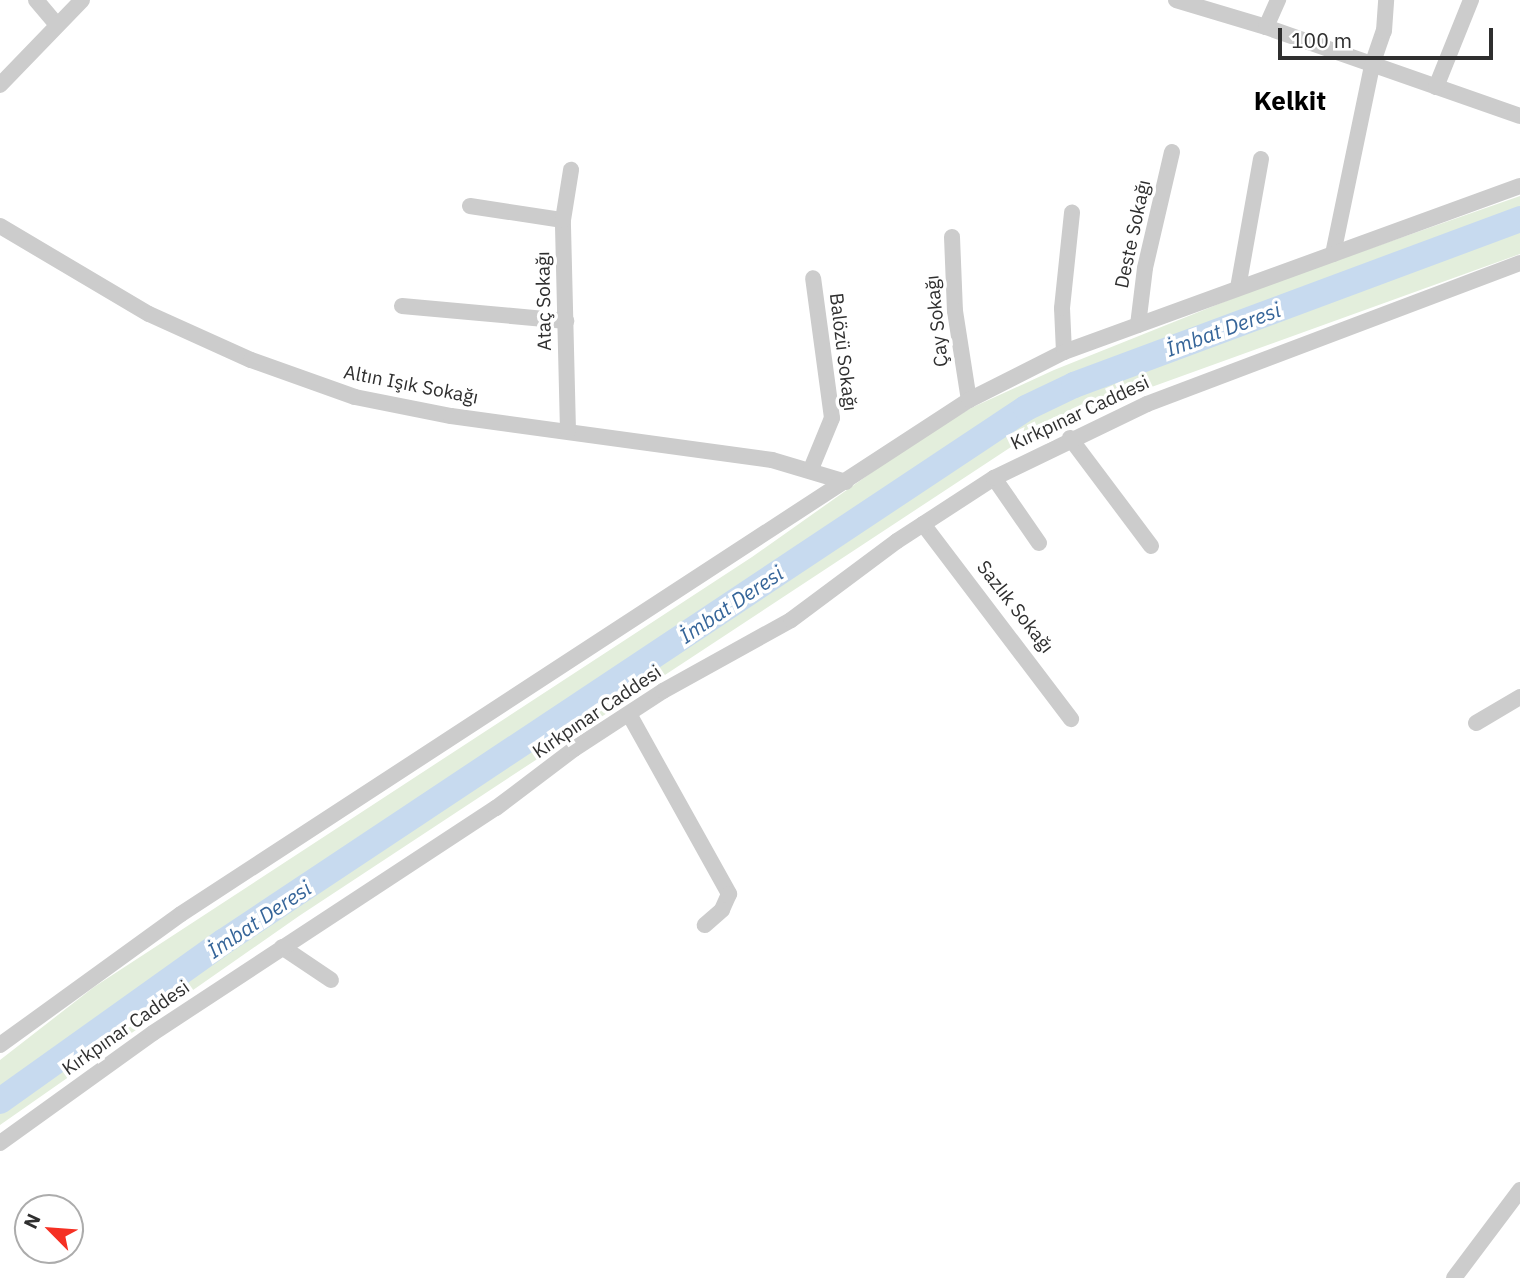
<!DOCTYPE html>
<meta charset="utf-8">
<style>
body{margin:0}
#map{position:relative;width:1520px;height:1278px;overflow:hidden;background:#fff;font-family:"IBM Plex Sans",sans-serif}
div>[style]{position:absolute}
.green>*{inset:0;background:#e3eedc}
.river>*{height:26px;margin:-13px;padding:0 13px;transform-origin:13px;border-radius:13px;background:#c7daef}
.minor>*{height:16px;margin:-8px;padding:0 8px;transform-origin:8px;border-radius:8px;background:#ccc}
span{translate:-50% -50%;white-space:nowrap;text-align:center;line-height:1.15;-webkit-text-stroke:7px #fff;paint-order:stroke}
.street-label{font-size:19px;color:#2f2f2f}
.water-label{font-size:21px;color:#366599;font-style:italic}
.district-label{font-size:26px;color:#000;font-weight:700}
.north{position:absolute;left:14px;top:1194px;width:70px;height:70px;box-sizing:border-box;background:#fff;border:2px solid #acacac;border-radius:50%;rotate:295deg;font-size:19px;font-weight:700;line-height:28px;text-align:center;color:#2f2f2f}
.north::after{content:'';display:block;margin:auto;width:24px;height:32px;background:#f53023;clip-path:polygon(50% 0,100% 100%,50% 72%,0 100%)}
.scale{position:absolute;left:1278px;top:28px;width:215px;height:32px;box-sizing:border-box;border:4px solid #2f2f2f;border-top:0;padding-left:9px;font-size:21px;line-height:24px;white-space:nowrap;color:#2f2f2f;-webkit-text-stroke:5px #fff;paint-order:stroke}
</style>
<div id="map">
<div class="green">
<div style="clip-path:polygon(1520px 196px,1520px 254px,1074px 415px,1011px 447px,299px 916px,0 1125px,0 1060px,94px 987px,752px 557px,919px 439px,971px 408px,1054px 370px,1266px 285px)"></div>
</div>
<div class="river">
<div style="left:0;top:1101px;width:274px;rotate:-35.5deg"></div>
<div style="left:223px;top:942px;width:964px;rotate:-33.62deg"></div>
<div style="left:1026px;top:408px;width:53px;rotate:-25.6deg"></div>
<div style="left:1074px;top:385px;width:476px;rotate:-20.4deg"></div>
</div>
<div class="minor">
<div style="left:36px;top:0;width:30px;rotate:50deg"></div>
<div style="left:1176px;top:0;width:94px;rotate:16.7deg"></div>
<div style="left:1266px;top:27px;width:269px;rotate:19.3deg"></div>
<div style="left:1266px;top:27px;width:30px;rotate:-66deg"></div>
<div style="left:0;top:85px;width:118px;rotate:-46deg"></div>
<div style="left:1436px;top:87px;width:94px;rotate:-68.1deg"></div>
<div style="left:470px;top:206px;width:94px;rotate:8.6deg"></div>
<div style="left:0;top:226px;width:173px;rotate:30.6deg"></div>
<div style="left:149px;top:314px;width:112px;rotate:24.3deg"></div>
<div style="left:251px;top:360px;width:110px;rotate:19.6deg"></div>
<div style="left:355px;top:397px;width:98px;rotate:11.2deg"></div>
<div style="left:451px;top:416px;width:324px;rotate:7.8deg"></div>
<div style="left:772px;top:460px;width:77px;rotate:16.6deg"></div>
<div style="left:952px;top:237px;width:74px;rotate:87.7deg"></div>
<div style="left:955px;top:311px;width:90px;rotate:81.1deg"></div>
<div style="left:1333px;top:254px;width:193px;rotate:-78.3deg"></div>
<div style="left:1372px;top:65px;width:36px;rotate:-71deg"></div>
<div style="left:1384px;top:31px;width:31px;rotate:-86deg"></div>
<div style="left:1238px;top:288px;width:131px;rotate:-79.9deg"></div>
<div style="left:402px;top:306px;width:165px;rotate:5.2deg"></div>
<div style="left:1138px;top:325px;width:57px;rotate:-83deg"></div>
<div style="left:1145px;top:268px;width:119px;rotate:-76.9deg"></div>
<div style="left:1064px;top:352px;width:44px;rotate:-92.6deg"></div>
<div style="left:1062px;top:308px;width:96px;rotate:-84deg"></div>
<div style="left:568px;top:431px;width:211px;rotate:-91.4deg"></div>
<div style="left:563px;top:220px;width:51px;rotate:-80.9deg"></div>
<div style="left:1070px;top:438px;width:135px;rotate:53.1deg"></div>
<div style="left:811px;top:469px;width:55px;rotate:-67.6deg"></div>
<div style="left:832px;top:418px;width:141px;rotate:-97.7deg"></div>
<div style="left:994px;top:478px;width:79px;rotate:55.3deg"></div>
<div style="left:923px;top:524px;width:245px;rotate:52.8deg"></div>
<div style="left:629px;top:714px;width:206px;rotate:60.9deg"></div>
<div style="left:729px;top:894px;width:17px;rotate:114deg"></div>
<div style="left:722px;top:910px;width:23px;rotate:139deg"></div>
<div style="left:1476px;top:723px;width:51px;rotate:-30.6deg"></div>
<div style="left:282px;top:947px;width:59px;rotate:34deg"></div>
<div style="left:0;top:1045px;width:223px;rotate:-35.9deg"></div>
<div style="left:181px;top:914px;width:941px;rotate:-33.12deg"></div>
<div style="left:969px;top:400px;width:106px;rotate:-26.8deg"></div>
<div style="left:1064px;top:352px;width:485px;rotate:-20deg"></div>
<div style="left:0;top:1143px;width:188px;rotate:-35.7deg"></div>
<div style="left:153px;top:1033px;width:410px;rotate:-33.3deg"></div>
<div style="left:496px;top:808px;width:98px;rotate:-37.1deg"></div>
<div style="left:574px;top:749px;width:106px;rotate:-33.1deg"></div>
<div style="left:663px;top:691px;width:146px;rotate:-29deg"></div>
<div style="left:791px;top:620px;width:132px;rotate:-36.7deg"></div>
<div style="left:897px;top:541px;width:116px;rotate:-33deg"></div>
<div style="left:994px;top:478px;width:170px;rotate:-25.8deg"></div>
<div style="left:1147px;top:404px;width:399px;rotate:-20.7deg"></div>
<div style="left:1454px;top:1278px;width:110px;rotate:-53.1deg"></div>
</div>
<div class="street-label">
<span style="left:1133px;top:234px;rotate:-78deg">Deste Sokağı</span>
<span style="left:544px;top:301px;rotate:-91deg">Ataç Sokağı</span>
<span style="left:937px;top:321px;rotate:-96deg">Çay Sokağı</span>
<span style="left:843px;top:352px;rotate:83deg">Balözü Sokağı</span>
<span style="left:411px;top:385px;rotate:11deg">Altın Işık Sokağı</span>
<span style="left:1080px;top:413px;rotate:-25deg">Kırkpınar Caddesi</span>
<span style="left:1015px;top:607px;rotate:52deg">Sazlık Sokağı</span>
<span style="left:597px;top:712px;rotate:-34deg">Kırkpınar Caddesi</span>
<span style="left:126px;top:1028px;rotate:-35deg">Kırkpınar Caddesi</span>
</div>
<div class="water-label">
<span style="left:1223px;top:329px;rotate:-20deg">İmbat Deresi</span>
<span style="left:731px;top:604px;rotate:-34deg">İmbat Deresi</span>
<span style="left:259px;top:919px;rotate:-34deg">İmbat Deresi</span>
</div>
<div class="district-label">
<span style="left:1290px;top:101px">Kelkit</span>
</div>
<div class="north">N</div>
<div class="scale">100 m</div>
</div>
